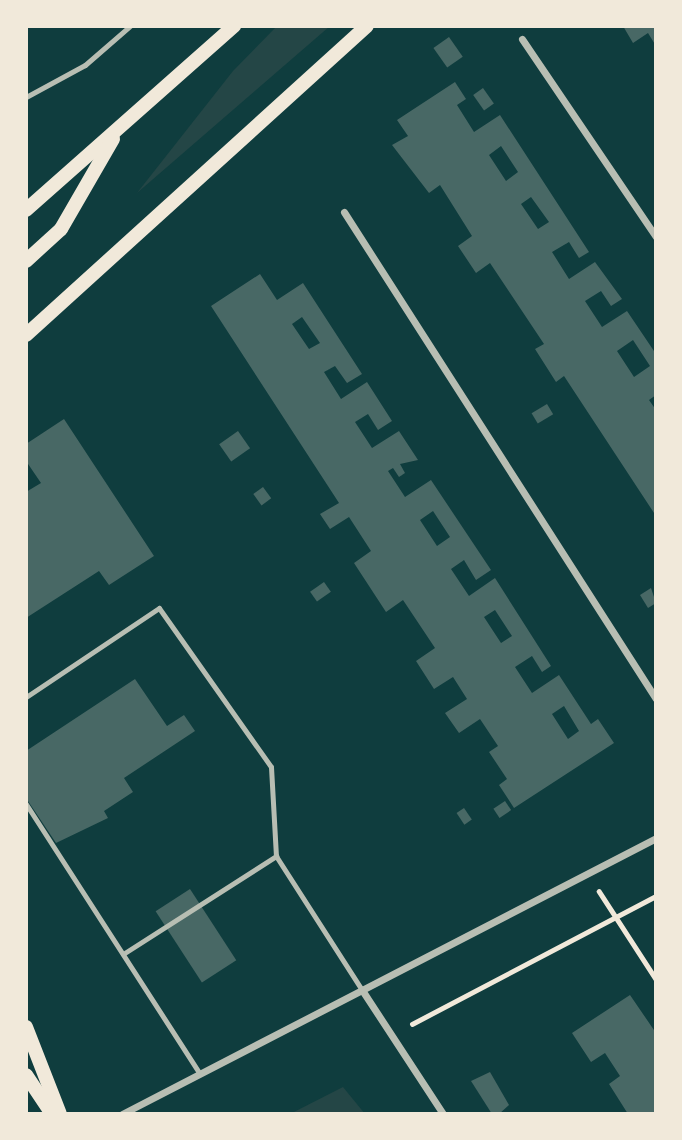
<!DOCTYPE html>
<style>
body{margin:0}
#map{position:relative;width:682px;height:1140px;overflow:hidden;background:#0f3d3e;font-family:"Work Sans",sans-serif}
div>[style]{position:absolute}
.green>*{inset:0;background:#244646}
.building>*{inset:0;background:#486865;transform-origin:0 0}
.path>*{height:4.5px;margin:-2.25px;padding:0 2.25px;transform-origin:2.25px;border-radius:2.25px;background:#f1e9da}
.service>*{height:5px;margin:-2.5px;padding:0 2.5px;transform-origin:2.5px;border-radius:2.5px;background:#b8beb3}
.minor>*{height:7px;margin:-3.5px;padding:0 3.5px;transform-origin:3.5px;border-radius:3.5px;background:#b8beb3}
.secondary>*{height:14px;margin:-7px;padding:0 7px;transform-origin:7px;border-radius:7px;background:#f1e9da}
span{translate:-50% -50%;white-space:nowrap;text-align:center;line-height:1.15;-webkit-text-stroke:5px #f1e9da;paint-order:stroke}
.frame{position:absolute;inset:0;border:28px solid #f1e9da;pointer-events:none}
</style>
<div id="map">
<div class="green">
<div style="clip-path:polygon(277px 26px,330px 26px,137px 193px,233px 71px)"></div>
<div style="clip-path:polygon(343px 1087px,365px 1114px,290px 1114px)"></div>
</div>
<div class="building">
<div style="clip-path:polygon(623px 26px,656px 26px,656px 46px,648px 33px,633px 43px)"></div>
<div style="left:449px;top:37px;width:24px;height:19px;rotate:55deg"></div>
<div style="clip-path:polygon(evenodd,455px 82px,466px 99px,457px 105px,474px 132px,500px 115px,589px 252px,579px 258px,569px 242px,552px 252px,569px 279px,595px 262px,622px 299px,611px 306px,601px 291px,585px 301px,602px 327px,627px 311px,656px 354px,656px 395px,649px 400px,656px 410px,656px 516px,564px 376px,556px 382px,535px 349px,544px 344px,490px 263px,476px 273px,458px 246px,472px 236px,440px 185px,429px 193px,392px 145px,408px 136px,397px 120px,455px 82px,501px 146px,518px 172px,506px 181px,489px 155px,501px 146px,455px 82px,531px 197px,549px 222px,538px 229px,521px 204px,531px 197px,455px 82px,633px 340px,650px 366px,634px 377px,617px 351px,633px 340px)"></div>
<div style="left:483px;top:88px;width:19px;height:12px;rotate:55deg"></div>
<div style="clip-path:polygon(evenodd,260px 274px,277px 300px,303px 283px,362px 374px,347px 383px,335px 366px,324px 372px,341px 399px,367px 382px,392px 421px,378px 430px,368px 414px,355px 422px,372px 448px,399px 431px,418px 460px,400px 464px,405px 473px,399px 477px,393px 468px,388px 471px,405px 497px,431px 480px,491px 570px,476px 580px,464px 560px,451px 569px,469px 596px,495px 578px,551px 666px,542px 672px,532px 656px,515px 667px,532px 693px,559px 675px,591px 724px,598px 719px,614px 743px,514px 808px,499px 785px,507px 779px,489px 752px,498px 746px,480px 719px,459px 733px,445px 713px,467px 699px,453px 677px,434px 689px,416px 661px,435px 648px,403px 600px,386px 612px,354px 563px,371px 551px,349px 517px,330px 529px,320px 514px,339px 503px,211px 306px,260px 274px,302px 317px,320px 343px,309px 349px,292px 324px,302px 317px,260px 274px,433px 511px,450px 537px,437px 546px,420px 520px,433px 511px,260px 274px,495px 610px,512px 636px,501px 643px,484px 617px,495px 610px,260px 274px,564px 706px,579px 731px,568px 739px,552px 714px,564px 706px)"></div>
<div style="left:547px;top:404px;width:12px;height:18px;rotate:59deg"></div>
<div style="clip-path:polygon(64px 419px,154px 556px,109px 585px,99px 571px,26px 618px,26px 492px,41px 483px,26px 461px,26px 444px)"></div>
<div style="left:238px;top:431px;width:21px;height:23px;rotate:55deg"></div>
<div style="left:263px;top:487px;width:14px;height:12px;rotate:54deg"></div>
<div style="left:324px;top:582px;width:12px;height:17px;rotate:55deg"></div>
<div style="clip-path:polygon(651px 588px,656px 603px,648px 608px,640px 595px)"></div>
<div style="clip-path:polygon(135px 679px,167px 726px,184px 715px,195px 731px,124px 778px,133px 792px,104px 811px,108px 818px,56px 843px,26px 798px,26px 751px)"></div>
<div style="left:505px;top:801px;width:11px;height:14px;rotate:56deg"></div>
<div style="left:464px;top:808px;width:14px;height:9px;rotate:56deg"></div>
<div style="left:190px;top:889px;width:85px;height:41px;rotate:57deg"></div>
<div style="clip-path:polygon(630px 995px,656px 1033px,656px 1114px,628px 1114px,609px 1084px,620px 1076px,605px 1053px,591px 1062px,572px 1033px)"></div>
<div style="clip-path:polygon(490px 1072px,509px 1105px,499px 1114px,492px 1114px,471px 1081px)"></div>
</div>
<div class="path">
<div style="left:599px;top:891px;width:105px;rotate:57.1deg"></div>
<div style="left:412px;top:1024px;width:276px;rotate:-27.7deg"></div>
</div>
<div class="service">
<div style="left:26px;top:97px;width:67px;rotate:-28.5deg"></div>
<div style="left:85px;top:65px;width:60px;rotate:-40.9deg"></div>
<div style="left:26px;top:697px;width:160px;rotate:-33.8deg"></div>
<div style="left:159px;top:608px;width:194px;rotate:54.8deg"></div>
<div style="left:271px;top:767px;width:89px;rotate:86.8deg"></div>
<div style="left:276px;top:856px;width:159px;rotate:57.3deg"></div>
<div style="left:26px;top:804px;width:321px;rotate:57.2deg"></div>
<div style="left:123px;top:954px;width:182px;rotate:-32.6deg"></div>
</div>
<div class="minor">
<div style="left:522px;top:39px;width:239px;rotate:55.9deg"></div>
<div style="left:344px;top:212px;width:578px;rotate:57.35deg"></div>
<div style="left:362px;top:990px;width:148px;rotate:56.8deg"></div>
<div style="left:122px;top:1114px;width:601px;rotate:-27.33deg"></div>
</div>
<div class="secondary">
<div style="left:26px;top:210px;width:278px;rotate:-41.5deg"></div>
<div style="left:26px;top:261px;width:47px;rotate:-42.4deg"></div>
<div style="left:61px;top:229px;width:104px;rotate:-60deg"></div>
<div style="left:26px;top:335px;width:460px;rotate:-42.2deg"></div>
<div style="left:26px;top:1027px;width:93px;rotate:68.7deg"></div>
<div style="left:26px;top:1075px;width:47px;rotate:56.3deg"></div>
</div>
<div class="frame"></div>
</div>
